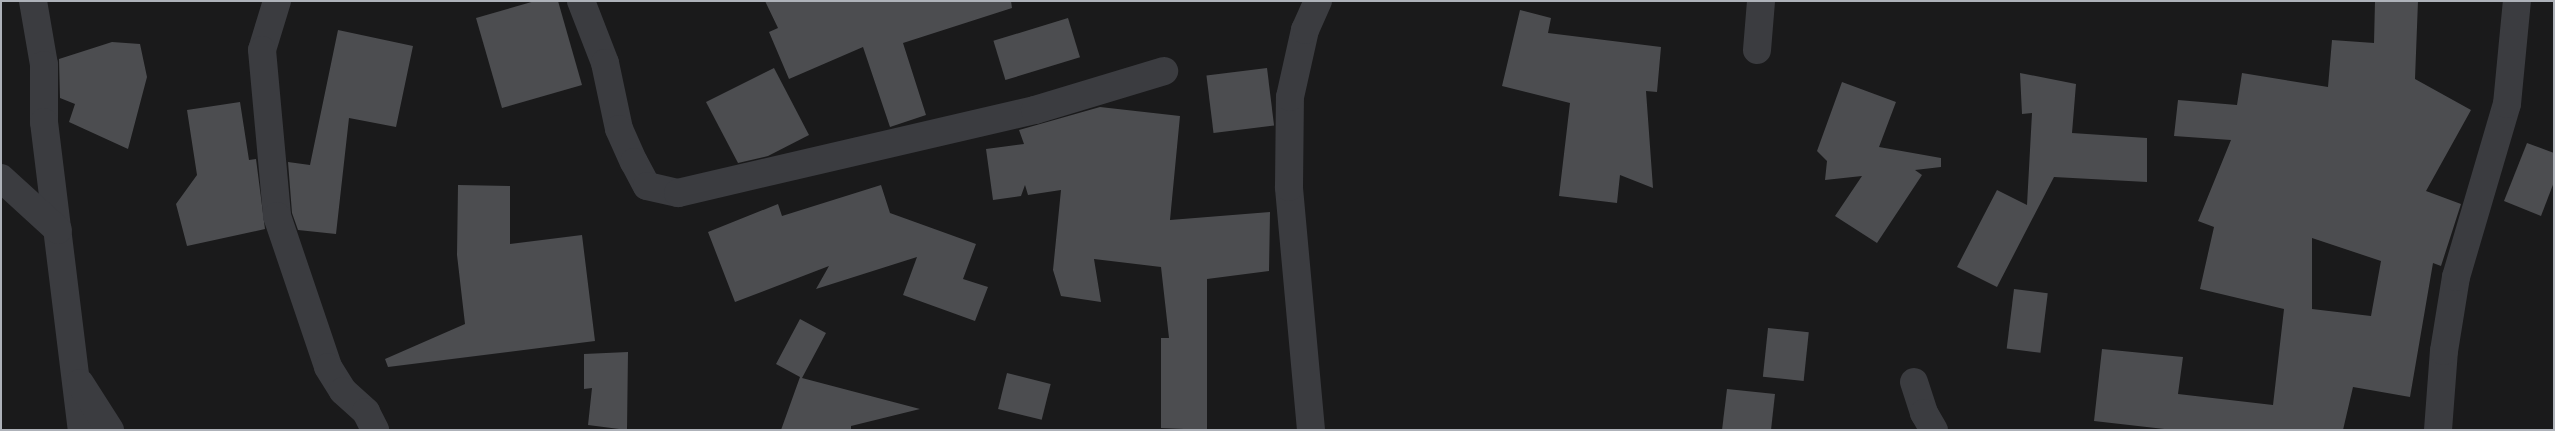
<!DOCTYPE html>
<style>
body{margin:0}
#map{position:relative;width:2555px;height:431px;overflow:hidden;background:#1a1a1b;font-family:"Asap Condensed",sans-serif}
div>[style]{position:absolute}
.building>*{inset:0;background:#4c4d50;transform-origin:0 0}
.street>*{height:28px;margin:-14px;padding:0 14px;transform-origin:14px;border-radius:14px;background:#3b3c40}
span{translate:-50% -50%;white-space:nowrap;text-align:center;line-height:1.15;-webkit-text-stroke:5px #151516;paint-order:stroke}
.frame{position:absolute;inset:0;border:2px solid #aeb2b9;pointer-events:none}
</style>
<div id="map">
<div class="building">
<div style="clip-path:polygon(535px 1px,558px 1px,582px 85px,502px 108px,476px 18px)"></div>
<div style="clip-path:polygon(765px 1px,1011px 1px,1012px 8px,903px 43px,926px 115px,890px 127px,863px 47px,789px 79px,769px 32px,778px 28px)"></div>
<div style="clip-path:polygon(evenodd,2375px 1px,2418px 1px,2415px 79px,2471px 110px,2426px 191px,2461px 204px,2441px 266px,2433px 263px,2410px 397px,2353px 387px,2343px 430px,2173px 430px,2094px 421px,2102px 349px,2183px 357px,2178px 394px,2273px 405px,2284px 309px,2200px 289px,2214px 227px,2198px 221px,2231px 140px,2174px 136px,2178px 100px,2237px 105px,2242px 73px,2328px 87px,2332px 40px,2374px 43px,2375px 1px,2312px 238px,2381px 261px,2371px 316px,2312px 309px,2312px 238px)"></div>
<div style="clip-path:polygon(1520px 10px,1551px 18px,1548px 33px,1661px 47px,1657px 92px,1646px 91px,1653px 188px,1620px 175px,1617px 203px,1559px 196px,1570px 103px,1502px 86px)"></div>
<div style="left:1068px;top:18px;width:41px;height:78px;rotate:73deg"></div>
<div style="clip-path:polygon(338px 30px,413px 46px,396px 127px,349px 118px,336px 234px,298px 230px,292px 213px,288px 162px,310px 165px)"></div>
<div style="clip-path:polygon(112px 42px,140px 44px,147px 77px,128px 149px,69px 122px,75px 104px,60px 98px,59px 59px)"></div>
<div style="clip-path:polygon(774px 68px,809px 135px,768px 156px,738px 163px,706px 102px)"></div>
<div style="left:1267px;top:68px;width:58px;height:61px;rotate:83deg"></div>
<div style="clip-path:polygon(2020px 73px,2076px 84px,2072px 133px,2147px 138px,2147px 182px,2054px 177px,1997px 287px,1957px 267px,1997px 190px,2027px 205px,2032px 113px,2022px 114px)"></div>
<div style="clip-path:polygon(1842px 82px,1896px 102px,1879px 147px,1941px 158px,1941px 167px,1915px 170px,1922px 175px,1877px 243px,1835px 216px,1862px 176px,1825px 180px,1827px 161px,1817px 151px)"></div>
<div style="clip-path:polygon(240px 102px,249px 160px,256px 159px,265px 229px,187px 246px,176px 204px,197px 175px,187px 110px)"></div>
<div style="clip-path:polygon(1100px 107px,1180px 116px,1170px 220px,1270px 212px,1269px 271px,1207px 279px,1207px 430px,1161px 428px,1161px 338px,1169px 338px,1161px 267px,1094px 259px,1101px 302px,1061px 296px,1053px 270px,1061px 190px,1028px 195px,1025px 185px,1021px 196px,993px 200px,986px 149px,1024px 144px,1019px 130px)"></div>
<div style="clip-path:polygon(2527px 143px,2554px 153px,2554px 182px,2541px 216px,2504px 201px)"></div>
<div style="clip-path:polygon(458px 185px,510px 186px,510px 244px,582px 235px,595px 341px,388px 367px,385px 359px,465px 324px,457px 255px)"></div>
<div style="clip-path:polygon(881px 185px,890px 213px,976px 244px,963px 279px,988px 287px,975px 321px,903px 295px,917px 257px,816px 289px,829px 266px,735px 302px,708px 232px,778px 204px,782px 216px)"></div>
<div style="left:2014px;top:289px;width:34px;height:60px;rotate:7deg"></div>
<div style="clip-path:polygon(800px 319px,826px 333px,802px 378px,920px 409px,851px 426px,851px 430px,781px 430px,800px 377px,776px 364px)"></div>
<div style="left:1768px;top:328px;width:41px;height:49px;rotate:6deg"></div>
<div style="clip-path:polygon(628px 352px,627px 430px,588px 425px,592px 388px,584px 389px,584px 354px)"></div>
<div style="left:1007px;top:373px;width:45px;height:37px;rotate:14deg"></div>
<div style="clip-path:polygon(1727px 389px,1775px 394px,1771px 430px,1722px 430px)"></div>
</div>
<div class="street">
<div style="left:33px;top:1px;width:65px;rotate:80.2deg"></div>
<div style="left:44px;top:65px;width:57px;rotate:90deg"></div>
<div style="left:44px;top:122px;width:310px;rotate:83deg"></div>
<div style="left:277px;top:1px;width:51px;rotate:107deg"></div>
<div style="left:262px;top:50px;width:167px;rotate:84.8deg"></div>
<div style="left:277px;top:216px;width:159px;rotate:71.3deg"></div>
<div style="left:328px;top:367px;width:28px;rotate:58deg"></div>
<div style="left:343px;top:391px;width:31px;rotate:42deg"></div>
<div style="left:366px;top:412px;width:20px;rotate:63deg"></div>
<div style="left:581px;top:1px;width:66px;rotate:68.8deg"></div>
<div style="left:605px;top:63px;width:67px;rotate:78deg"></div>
<div style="left:619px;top:129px;width:36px;rotate:66deg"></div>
<div style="left:634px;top:162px;width:27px;rotate:62deg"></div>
<div style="left:647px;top:186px;width:32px;rotate:13deg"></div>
<div style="left:678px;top:193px;width:367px;rotate:-13.1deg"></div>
<div style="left:1035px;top:110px;width:135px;rotate:-16.8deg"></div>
<div style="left:1757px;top:50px;width:49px;rotate:-85.3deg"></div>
<div style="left:1px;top:178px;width:77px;rotate:42.4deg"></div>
<div style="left:1914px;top:382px;width:33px;rotate:72deg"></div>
<div style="left:1924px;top:413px;width:20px;rotate:60deg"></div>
<div style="left:80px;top:383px;width:56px;rotate:57.4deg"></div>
<div style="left:1311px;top:430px;width:244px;rotate:-95.2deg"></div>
<div style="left:1289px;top:187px;width:90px;rotate:-89.4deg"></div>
<div style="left:1290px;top:97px;width:69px;rotate:-77.4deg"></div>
<div style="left:1305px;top:30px;width:32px;rotate:-66deg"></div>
<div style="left:2438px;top:430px;width:79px;rotate:-85.7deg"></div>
<div style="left:2444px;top:351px;width:75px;rotate:-80.8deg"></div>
<div style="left:2456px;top:277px;width:180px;rotate:-73.6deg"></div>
<div style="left:2507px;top:104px;width:103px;rotate:-84.5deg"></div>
</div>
<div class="frame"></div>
</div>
